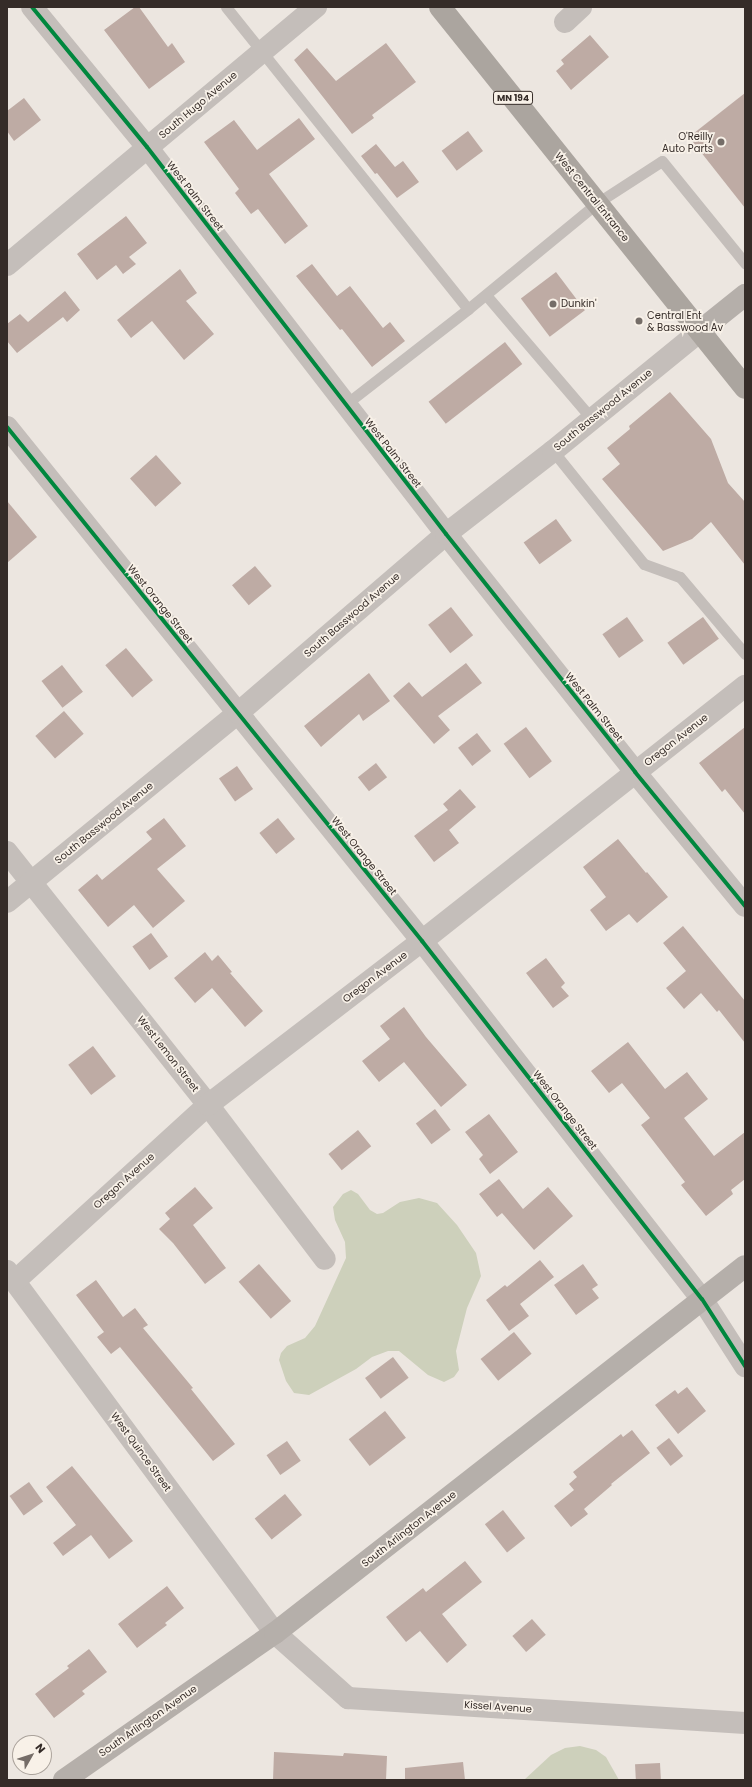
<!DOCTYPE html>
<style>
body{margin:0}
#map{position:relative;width:752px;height:1787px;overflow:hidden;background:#ece6e0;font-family:Poppins,sans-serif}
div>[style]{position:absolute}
.green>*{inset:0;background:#cdd0bb}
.building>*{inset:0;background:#beaba4;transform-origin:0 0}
.lane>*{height:11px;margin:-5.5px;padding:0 5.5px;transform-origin:5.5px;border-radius:5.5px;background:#c4beba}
.street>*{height:22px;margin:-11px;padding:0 11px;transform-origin:11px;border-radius:11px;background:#c4beba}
.secondary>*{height:22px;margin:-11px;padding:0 11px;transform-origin:11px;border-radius:11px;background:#b5afaa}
.highway>*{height:22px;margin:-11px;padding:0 11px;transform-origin:11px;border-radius:11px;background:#aba59f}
.cycleway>*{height:4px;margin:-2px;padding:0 2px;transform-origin:2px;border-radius:2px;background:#00873e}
.dots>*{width:11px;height:11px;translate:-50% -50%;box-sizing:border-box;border:2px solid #f8f1e8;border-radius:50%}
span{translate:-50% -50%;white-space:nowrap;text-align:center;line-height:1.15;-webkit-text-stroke:3.5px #f8f1e8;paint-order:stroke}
.shield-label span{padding:1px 3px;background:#f8f1e8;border:1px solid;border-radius:3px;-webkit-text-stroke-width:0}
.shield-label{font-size:9px;color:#352c28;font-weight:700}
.street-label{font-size:10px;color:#352c28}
.poi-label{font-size:10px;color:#352c28}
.right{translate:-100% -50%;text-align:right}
.left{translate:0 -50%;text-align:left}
.frame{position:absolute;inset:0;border:8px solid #352c28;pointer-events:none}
.north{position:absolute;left:12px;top:1735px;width:40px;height:40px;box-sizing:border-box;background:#f8f1e8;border:1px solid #aaa29b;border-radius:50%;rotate:51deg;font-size:11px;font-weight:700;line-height:16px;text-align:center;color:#352c28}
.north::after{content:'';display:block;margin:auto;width:14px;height:18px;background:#756d68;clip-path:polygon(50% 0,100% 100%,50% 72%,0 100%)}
</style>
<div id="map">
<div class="green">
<div style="clip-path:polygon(351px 1190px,358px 1194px,370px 1210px,377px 1214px,383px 1213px,400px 1202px,419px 1198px,437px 1203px,457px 1225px,476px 1253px,481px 1276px,467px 1308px,456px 1351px,459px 1370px,454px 1377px,444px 1382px,428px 1375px,399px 1351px,388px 1351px,372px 1357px,356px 1369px,309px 1395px,294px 1393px,286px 1381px,279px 1360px,281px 1353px,287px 1346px,305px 1338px,315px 1326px,346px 1258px,345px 1242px,335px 1220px,333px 1207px,343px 1194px)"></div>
<div style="clip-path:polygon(580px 1746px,596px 1750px,606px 1757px,619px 1780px,524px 1780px,551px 1755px,565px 1748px)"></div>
</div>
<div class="building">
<div style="clip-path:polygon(135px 7px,139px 7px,168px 47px,172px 43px,185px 62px,149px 89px,104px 30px)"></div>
<div style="clip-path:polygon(590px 35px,609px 57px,571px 90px,556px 71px,564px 64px,561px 60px)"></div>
<div style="clip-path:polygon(386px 43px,416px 82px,372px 115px,374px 118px,352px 134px,294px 60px,307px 48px,336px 81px)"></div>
<div style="clip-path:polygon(745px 93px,745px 208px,689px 137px)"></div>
<div style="clip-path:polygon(24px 98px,41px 120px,14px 141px,7px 131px,7px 111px)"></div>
<div style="clip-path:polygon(299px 118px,315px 139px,269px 174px,308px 226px,285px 244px,258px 209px,251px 214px,235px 193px,239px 189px,204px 142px,234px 120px,257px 150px)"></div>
<div style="left:468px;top:131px;width:25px;height:33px;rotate:53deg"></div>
<div style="clip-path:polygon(376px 144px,395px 167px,403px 161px,419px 182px,397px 198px,377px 173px,375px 174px,361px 156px)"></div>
<div style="clip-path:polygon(126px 216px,147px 243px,129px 257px,136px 264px,123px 274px,116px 265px,97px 280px,77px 254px)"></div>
<div style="clip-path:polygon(312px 264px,337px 296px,350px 286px,383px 328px,390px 322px,405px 341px,372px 367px,342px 329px,340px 330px,296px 276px)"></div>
<div style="clip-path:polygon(180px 269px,197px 293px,186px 301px,214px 334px,184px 360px,152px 321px,131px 338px,117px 320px)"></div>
<div style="left:556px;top:272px;width:48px;height:44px;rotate:53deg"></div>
<div style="clip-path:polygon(65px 291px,80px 310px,67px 322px,63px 317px,17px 353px,7px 341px,7px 324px,20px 314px,28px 322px)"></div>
<div style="left:505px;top:342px;width:28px;height:97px;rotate:52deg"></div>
<div style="clip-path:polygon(670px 392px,711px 439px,728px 483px,745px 502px,745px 565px,711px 522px,692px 539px,663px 551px,602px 479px,620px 464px,607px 448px,630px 429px,629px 426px)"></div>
<div style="left:156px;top:455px;width:38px;height:35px;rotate:48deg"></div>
<div style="clip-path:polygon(7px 501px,37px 537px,7px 563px)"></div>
<div style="left:556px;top:519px;width:27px;height:40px;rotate:54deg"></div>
<div style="left:255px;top:566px;width:26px;height:30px;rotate:50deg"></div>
<div style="left:451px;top:607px;width:36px;height:29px;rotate:52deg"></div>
<div style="left:627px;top:617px;width:29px;height:30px;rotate:55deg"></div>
<div style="left:703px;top:617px;width:27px;height:44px;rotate:54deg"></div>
<div style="left:126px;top:648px;width:42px;height:27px;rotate:50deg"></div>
<div style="clip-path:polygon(466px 663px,482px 683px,438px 716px,450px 730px,434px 744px,393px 696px,409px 682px,422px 697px)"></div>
<div style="left:62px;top:665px;width:34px;height:26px;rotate:52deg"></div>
<div style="clip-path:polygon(369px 673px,390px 701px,363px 721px,359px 714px,321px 747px,304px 726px)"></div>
<div style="left:64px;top:711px;width:30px;height:38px;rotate:49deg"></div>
<div style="left:526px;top:727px;width:43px;height:28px;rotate:53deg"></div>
<div style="clip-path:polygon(745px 727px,745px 814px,725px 789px,722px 792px,699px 763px)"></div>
<div style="left:477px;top:733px;width:23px;height:24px;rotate:52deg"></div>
<div style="left:376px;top:763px;width:18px;height:23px;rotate:52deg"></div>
<div style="left:237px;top:766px;width:28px;height:22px;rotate:55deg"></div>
<div style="clip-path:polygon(460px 789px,476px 807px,449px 830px,459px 843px,434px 862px,414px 836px,448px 810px,443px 804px)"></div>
<div style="clip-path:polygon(164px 818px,186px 846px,157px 869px,185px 901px,153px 928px,134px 905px,108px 927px,78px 890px,97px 874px,102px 880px,152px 839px,146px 832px)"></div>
<div style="left:278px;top:818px;width:27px;height:24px;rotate:51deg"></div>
<div style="clip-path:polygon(618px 839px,646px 873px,647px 872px,668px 897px,637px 923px,629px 914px,606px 931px,590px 910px,606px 897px,583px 867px)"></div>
<div style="clip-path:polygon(683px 926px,745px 1001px,745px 1043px,719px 1010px,717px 1012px,701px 993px,684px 1009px,666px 988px,686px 971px,663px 943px)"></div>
<div style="left:151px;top:933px;width:29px;height:23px;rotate:54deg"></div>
<div style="clip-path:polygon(205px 952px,212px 961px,218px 955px,232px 972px,230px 973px,263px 1011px,245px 1027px,212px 988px,195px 1003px,174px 978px)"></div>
<div style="clip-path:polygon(546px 958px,565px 983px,561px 987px,569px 996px,553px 1008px,526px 973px)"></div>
<div style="clip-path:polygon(404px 1007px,426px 1037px,467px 1085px,441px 1107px,404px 1062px,379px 1082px,362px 1061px,390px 1039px,380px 1026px)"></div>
<div style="clip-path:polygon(628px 1042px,665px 1089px,687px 1072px,708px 1099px,684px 1118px,714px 1156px,745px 1132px,745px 1179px,731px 1190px,733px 1194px,706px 1216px,681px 1185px,685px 1182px,641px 1125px,650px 1118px,622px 1083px,609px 1093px,591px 1071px)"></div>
<div style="left:93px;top:1046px;width:38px;height:31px;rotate:53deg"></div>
<div style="left:435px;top:1109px;width:26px;height:24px;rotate:53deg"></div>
<div style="clip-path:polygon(489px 1114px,518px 1152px,490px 1174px,479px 1159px,483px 1155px,465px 1132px)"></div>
<div style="left:358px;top:1130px;width:21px;height:38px;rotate:51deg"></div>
<div style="clip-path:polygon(499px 1179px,523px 1209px,548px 1187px,573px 1216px,534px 1250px,502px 1213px,497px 1217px,479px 1194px)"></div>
<div style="clip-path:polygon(195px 1187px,213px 1208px,193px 1225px,226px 1268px,205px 1284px,173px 1243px,159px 1229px,170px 1219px,165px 1213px)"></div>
<div style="clip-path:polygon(540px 1260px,554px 1277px,520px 1304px,529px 1316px,509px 1331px,486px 1300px,505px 1285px,507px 1287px)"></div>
<div style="left:259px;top:1264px;width:49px;height:27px;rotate:49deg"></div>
<div style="clip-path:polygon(583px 1264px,598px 1285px,592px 1289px,599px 1298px,576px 1315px,554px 1285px)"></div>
<div style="clip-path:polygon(96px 1280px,123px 1317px,135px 1308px,148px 1325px,143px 1328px,193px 1388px,191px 1389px,235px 1444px,213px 1461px,120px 1347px,111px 1354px,97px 1337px,104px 1332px,76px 1295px)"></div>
<div style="left:514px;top:1332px;width:28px;height:43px;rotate:51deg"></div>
<div style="left:393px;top:1357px;width:26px;height:35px;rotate:53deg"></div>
<div style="clip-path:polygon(687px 1387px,706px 1411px,678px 1434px,655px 1405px,675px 1390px,678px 1394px)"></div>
<div style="left:385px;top:1411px;width:34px;height:46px;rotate:52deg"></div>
<div style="clip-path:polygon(632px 1430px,650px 1453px,611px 1484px,612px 1485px,584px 1509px,588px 1514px,571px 1527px,554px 1506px,574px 1490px,569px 1484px,577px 1477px,573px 1472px,621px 1434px,623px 1437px)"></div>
<div style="left:669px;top:1438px;width:23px;height:16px;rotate:52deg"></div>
<div style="left:287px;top:1441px;width:24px;height:25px;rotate:55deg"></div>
<div style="clip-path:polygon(72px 1466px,133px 1541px,109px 1559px,91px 1535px,63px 1556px,53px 1543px,76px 1525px,46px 1487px)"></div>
<div style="left:29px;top:1482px;width:24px;height:24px;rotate:54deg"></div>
<div style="left:285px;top:1494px;width:27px;height:39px;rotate:51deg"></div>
<div style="left:503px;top:1510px;width:36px;height:23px;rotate:52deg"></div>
<div style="clip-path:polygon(465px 1561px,482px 1582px,442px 1614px,467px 1645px,447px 1663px,420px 1631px,406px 1642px,386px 1617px,423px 1588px,426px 1592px)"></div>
<div style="clip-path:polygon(167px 1586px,184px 1608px,165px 1623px,167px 1625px,137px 1648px,118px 1624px)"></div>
<div style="left:532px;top:1619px;width:21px;height:26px;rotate:49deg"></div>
<div style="clip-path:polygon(89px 1649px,107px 1672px,82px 1691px,85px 1694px,54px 1718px,35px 1694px,69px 1668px,67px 1666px)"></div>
<div style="clip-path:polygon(274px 1752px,343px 1756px,344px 1753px,387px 1756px,386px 1780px,273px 1780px)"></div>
<div style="clip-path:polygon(463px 1762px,465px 1780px,405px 1780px,405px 1768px)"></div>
<div style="left:660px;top:1763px;width:17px;height:25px;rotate:87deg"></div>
</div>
<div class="lane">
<div style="left:226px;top:7px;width:387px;rotate:51.3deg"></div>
<div style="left:486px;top:295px;width:163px;rotate:49.5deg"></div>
<div style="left:346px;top:404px;width:155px;rotate:-37.9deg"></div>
<div style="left:468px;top:309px;width:167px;rotate:-39.4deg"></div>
<div style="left:597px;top:203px;width:77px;rotate:-32.9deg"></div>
<div style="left:662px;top:161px;width:132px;rotate:50.9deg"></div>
<div style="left:553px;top:451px;width:145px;rotate:51.2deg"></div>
<div style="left:644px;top:564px;width:38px;rotate:20deg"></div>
<div style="left:680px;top:577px;width:101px;rotate:49.8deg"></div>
</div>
<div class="street">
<div style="left:32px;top:7px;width:181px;rotate:50.6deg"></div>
<div style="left:147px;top:147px;width:489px;rotate:52.3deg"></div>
<div style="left:446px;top:534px;width:304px;rotate:51.5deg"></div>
<div style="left:635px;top:772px;width:173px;rotate:50.6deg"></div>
<div style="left:565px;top:22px;width:22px;rotate:-43deg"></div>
<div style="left:7px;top:265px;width:403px;rotate:-39.9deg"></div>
<div style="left:7px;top:427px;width:661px;rotate:51.08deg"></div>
<div style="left:422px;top:941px;width:454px;rotate:52deg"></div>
<div style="left:702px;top:1299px;width:80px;rotate:57.3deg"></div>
<div style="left:7px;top:852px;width:323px;rotate:51.5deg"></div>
<div style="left:208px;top:1105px;width:193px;rotate:52.8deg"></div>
<div style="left:7px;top:902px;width:298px;rotate:-39.3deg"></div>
<div style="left:238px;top:713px;width:274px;rotate:-40.7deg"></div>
<div style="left:446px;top:534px;width:135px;rotate:-37.8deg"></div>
<div style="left:553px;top:451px;width:190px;rotate:-39.2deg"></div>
<div style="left:7px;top:1271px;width:450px;rotate:53.5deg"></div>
<div style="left:275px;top:1633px;width:98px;rotate:41.7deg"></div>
<div style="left:348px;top:1698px;width:398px;rotate:3.6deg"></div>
<div style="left:15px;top:1281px;width:261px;rotate:-42.4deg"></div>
<div style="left:208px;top:1105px;width:270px;rotate:-37.5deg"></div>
<div style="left:422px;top:941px;width:412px;rotate:-38.3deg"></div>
</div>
<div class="secondary">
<div style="left:700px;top:331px;width:58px;rotate:-38.7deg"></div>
<div style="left:64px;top:1780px;width:257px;rotate:-34.9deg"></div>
<div style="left:275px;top:1633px;width:596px;rotate:-37.98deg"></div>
</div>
<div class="highway">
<div style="left:440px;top:7px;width:488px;rotate:51.3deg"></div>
</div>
<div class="cycleway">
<div style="left:32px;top:7px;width:181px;rotate:50.6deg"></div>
<div style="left:147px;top:147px;width:489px;rotate:52.3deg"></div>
<div style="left:446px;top:534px;width:304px;rotate:51.5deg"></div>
<div style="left:635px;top:772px;width:173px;rotate:50.6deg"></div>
<div style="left:7px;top:427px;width:661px;rotate:51.08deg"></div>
<div style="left:422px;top:941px;width:454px;rotate:52deg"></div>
<div style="left:702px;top:1299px;width:80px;rotate:57.3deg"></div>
</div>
<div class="dots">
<div style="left:721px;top:142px;background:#756d68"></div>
<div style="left:553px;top:304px;background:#756d68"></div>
<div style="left:639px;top:321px;background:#756d68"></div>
</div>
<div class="shield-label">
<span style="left:513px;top:98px">MN 194</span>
</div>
<div class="street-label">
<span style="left:198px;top:105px;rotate:-40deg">South Hugo Avenue</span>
<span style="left:195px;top:196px;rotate:52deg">West Palm Street</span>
<span style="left:592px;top:197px;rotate:51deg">West Central Entrance</span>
<span style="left:603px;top:410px;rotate:-39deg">South Basswood Avenue</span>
<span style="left:393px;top:453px;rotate:52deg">West Palm Street</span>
<span style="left:160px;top:604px;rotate:51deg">West Orange Street</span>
<span style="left:352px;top:615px;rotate:-41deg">South Basswood Avenue</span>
<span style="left:594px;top:707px;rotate:51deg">West Palm Street</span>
<span style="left:676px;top:740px;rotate:-38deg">Oregon Avenue</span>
<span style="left:104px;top:823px;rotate:-39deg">South Basswood Avenue</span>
<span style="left:364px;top:856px;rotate:51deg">West Orange Street</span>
<span style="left:375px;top:977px;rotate:-37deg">Oregon Avenue</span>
<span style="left:168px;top:1054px;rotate:52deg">West Lemon Street</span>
<span style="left:565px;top:1110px;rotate:52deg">West Orange Street</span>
<span style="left:124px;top:1181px;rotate:-42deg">Oregon Avenue</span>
<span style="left:141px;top:1452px;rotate:54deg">West Quince Street</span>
<span style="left:409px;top:1529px;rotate:-38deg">South Arlington Avenue</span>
<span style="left:498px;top:1707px;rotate:4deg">Kissel Avenue</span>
<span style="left:148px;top:1721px;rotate:-35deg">South Arlington Avenue</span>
</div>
<div class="poi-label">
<span class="right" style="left:713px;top:142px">O'Reilly<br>Auto Parts</span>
<span class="left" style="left:561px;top:304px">Dunkin'</span>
<span class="left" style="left:647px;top:321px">Central Ent<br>&amp; Basswood Av</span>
</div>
<div class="frame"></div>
<div class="north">N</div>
</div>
